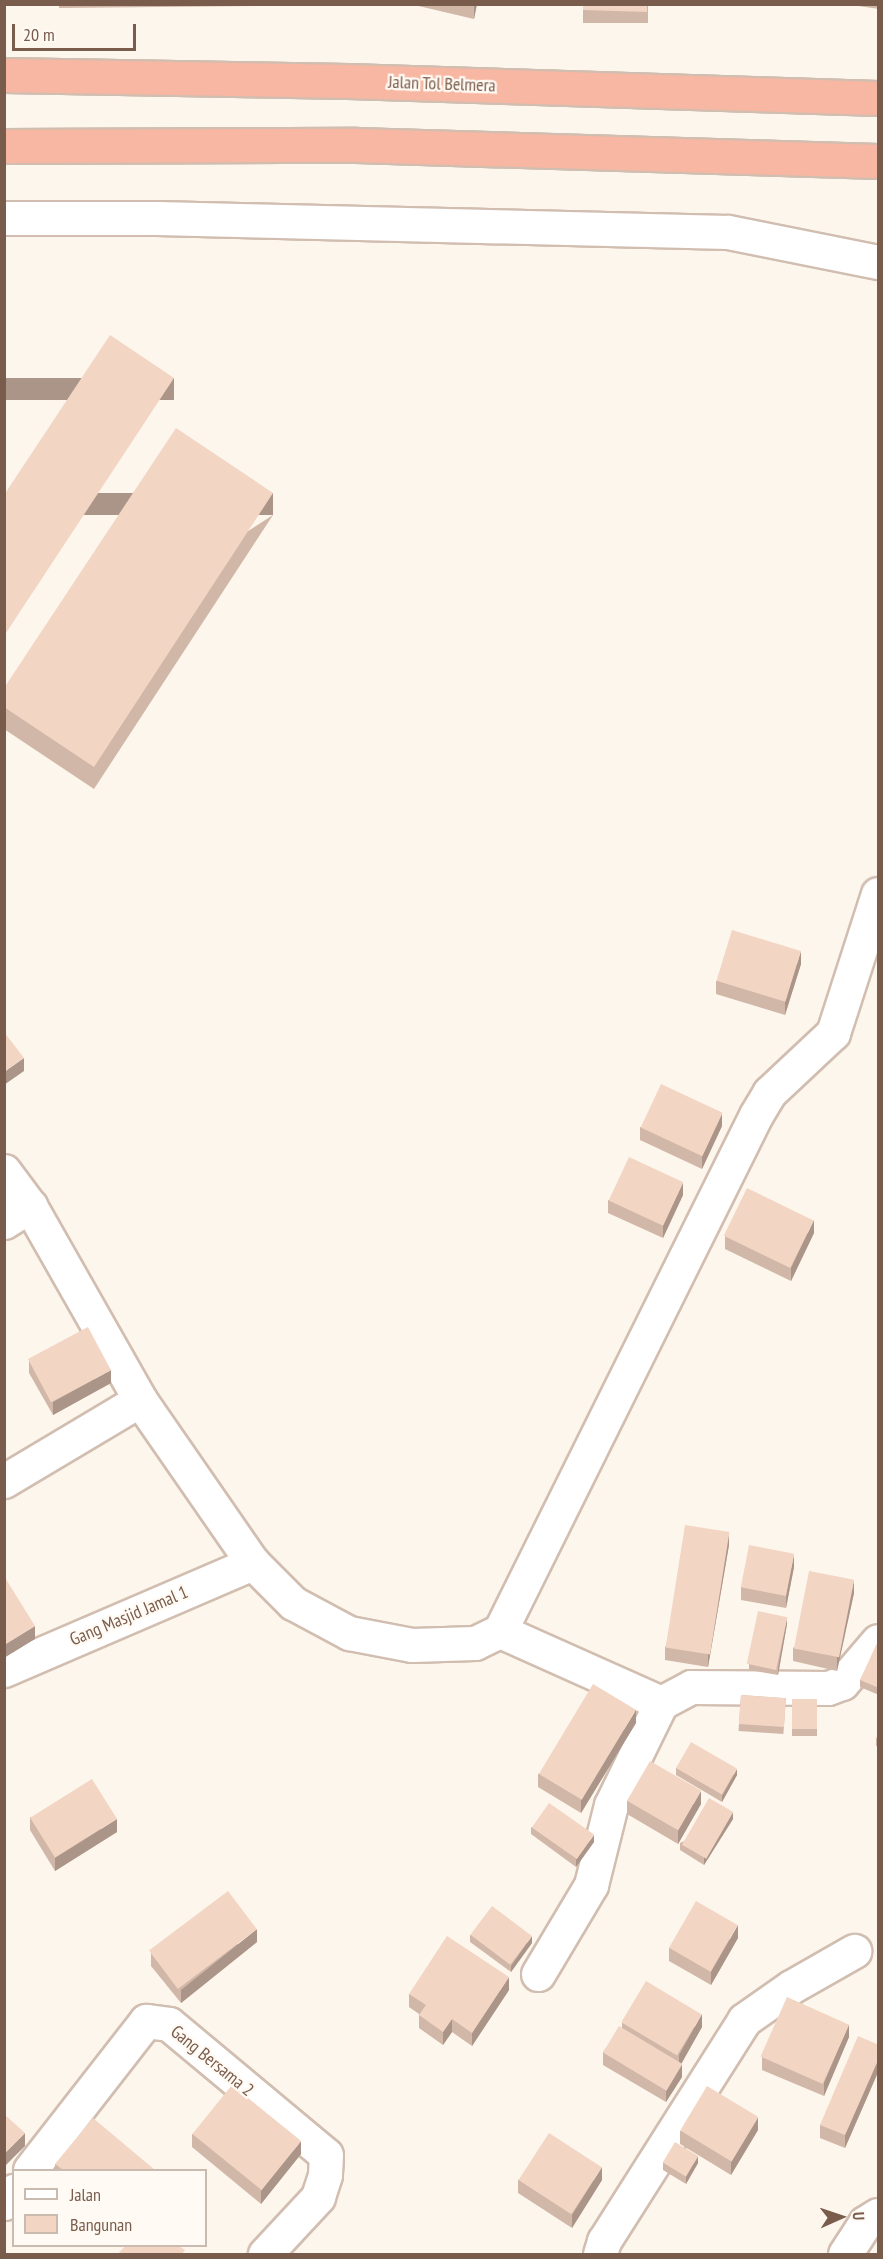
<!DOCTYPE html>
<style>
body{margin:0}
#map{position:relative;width:883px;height:2259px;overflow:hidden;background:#fdf6ec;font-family:"PT Sans Narrow",sans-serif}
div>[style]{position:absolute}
.roads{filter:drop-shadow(2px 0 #d1beb0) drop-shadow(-2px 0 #d1beb0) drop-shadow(0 2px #d1beb0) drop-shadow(0 -2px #d1beb0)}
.minor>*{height:33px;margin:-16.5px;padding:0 16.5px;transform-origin:16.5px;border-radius:16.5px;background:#fff}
.motorway>*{height:33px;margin:-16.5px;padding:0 16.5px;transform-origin:16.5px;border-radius:16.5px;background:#f7b7a3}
.wall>*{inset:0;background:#d1b7a8;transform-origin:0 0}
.shaded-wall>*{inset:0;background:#aa9588;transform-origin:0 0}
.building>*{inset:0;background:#f3d5c3;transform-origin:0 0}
span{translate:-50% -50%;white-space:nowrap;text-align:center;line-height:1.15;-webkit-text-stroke:4.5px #fffaf3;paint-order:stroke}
.street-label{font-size:18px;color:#7a5c4d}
.frame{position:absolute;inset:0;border:6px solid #7a5c4d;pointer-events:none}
.legend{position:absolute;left:12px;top:2169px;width:195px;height:78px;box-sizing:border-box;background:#fffaf3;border:2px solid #cabbb1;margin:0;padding:8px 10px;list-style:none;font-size:18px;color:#7a5c4d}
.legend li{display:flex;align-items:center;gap:12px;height:30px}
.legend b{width:30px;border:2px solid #cabbb1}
.north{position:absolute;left:811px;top:2187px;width:60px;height:60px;-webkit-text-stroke:4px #fffaf3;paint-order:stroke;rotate:87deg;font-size:16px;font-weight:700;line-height:24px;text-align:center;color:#7a5c4d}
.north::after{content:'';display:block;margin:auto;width:21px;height:27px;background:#7a5c4d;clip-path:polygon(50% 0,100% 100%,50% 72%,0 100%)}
.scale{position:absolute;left:12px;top:24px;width:124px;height:27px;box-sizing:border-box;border:3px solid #7a5c4d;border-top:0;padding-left:8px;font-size:18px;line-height:21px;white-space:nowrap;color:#7a5c4d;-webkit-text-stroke:4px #fffaf3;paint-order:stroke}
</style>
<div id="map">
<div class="roads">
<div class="minor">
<div style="left:4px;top:218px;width:153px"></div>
<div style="left:157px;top:218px;width:571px;rotate:1.4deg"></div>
<div style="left:728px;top:232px;width:153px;rotate:11.3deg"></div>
<div style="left:4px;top:1171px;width:44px;rotate:53.4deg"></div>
<div style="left:30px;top:1206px;width:223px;rotate:60.4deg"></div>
<div style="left:140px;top:1400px;width:198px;rotate:55.3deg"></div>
<div style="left:253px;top:1563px;width:57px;rotate:45deg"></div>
<div style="left:293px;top:1603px;width:64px;rotate:28.2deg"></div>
<div style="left:349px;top:1633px;width:64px;rotate:10.8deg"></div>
<div style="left:412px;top:1645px;width:63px;rotate:-1.8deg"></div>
<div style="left:475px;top:1643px;width:28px;rotate:-26deg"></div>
<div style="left:500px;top:1631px;width:576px;rotate:-63.61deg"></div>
<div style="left:756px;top:1115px;width:26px;rotate:-59deg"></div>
<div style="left:769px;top:1093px;width:88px;rotate:-43.2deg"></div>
<div style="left:833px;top:1033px;width:146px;rotate:-72.1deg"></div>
<div style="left:4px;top:1222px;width:31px;rotate:-32deg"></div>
<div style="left:4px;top:1481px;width:158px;rotate:-30.8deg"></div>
<div style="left:500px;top:1631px;width:176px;rotate:24.1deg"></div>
<div style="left:4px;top:1670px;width:271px;rotate:-23.3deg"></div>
<div style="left:538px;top:1974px;width:104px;rotate:-59.2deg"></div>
<div style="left:591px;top:1885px;width:82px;rotate:-76deg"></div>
<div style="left:611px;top:1805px;width:114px;rotate:-63.9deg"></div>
<div style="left:661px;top:1703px;width:34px;rotate:-28deg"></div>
<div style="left:691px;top:1687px;width:137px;rotate:0.4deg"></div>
<div style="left:828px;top:1688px;width:15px;rotate:-20deg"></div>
<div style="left:842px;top:1683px;width:55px;rotate:-49.4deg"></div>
<div style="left:30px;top:2170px;width:189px;rotate:-52.1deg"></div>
<div style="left:146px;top:2021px;width:23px;rotate:7deg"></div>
<div style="left:169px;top:2024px;width:204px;rotate:39.8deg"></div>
<div style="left:326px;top:2155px;width:20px;rotate:93deg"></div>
<div style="left:325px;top:2175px;width:23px;rotate:108deg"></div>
<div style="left:318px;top:2197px;width:78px;rotate:132.9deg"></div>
<div style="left:4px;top:2203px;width:16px;rotate:-50deg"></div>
<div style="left:600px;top:2254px;width:14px;rotate:-73deg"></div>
<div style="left:604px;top:2241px;width:262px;rotate:-57.6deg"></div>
<div style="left:744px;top:2020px;width:57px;rotate:-35.1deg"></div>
<div style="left:791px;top:1987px;width:73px;rotate:-29.7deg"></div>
<div style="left:845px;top:2254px;width:37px;rotate:-57deg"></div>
<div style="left:865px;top:2223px;width:15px;rotate:-32deg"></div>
</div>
<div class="motorway">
<div style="left:4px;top:75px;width:344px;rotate:1deg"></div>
<div style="left:348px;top:81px;width:530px;rotate:1.84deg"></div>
<div style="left:4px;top:146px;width:352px;rotate:-0.2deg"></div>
<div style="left:356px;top:145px;width:522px;rotate:1.76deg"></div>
</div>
</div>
<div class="wall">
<div style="clip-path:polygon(59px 4px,256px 4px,256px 6px,59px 8px)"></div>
<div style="clip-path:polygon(410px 4px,477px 4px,474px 19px)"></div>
<div style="left:583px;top:4px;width:65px;height:19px"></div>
<div style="clip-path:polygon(845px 4px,879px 4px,879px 9px)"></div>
<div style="clip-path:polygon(273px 515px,94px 789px,4px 729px,4px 688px)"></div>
<div style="clip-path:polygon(801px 964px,785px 1015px,716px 994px,716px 981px)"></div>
<div style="clip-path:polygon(722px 1126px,702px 1169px,640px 1140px,640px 1127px)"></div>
<div style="clip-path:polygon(683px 1195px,663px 1238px,608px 1213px,608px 1200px)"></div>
<div style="clip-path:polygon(814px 1233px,791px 1281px,725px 1249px,725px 1236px)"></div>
<div style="clip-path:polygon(29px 1360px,111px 1383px,53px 1415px,29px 1373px)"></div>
<div style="clip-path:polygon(729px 1545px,708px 1667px,665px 1660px,665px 1647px)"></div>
<div style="clip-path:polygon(794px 1567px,786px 1608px,741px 1600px,741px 1587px)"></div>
<div style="clip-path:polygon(854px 1593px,837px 1671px,793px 1661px,793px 1648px)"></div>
<div style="clip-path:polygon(787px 1624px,778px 1675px,749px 1670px,749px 1664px)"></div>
<div style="clip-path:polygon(879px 1644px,879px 1695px,860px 1687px,860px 1680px)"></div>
<div style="left:741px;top:1695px;width:45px;height:36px;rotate:4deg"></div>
<div style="left:792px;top:1699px;width:25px;height:37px"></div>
<div style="clip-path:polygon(636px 1723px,581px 1813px,538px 1787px,538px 1774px)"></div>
<div style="clip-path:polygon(879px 1731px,879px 1747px,876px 1746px,876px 1739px)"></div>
<div style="clip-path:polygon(676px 1768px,737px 1775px,722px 1802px,676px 1775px)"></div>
<div style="clip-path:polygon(627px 1801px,701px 1804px,678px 1844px,627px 1814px)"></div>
<div style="clip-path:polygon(30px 1817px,117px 1832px,55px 1871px,30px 1830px)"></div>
<div style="clip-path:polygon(733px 1819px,704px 1865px,680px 1850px,680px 1843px)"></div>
<div style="clip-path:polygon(531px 1827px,594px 1842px,576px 1867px,531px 1834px)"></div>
<div style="clip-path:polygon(879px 1859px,879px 1877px,878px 1876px)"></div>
<div style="clip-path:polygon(470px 1935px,532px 1943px,511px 1972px,470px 1942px)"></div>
<div style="clip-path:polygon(738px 1938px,711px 1985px,669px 1961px,669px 1948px)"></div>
<div style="clip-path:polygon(257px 1942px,181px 2003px,151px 1966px,151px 1953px)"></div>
<div style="clip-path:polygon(509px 1990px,472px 2046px,452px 2032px,443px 2045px,419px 2028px,419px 2014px,409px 2007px,409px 1994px)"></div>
<div style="clip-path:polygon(622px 2023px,702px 2027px,681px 2063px,682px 2077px,666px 2102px,603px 2065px,603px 2052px,622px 2028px)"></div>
<div style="clip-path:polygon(849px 2037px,824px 2096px,762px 2070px,762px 2057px)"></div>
<div style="clip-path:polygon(879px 2045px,879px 2070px,845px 2148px,820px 2138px,820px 2125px)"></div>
<div style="clip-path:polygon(758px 2130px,731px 2175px,680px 2144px,680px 2131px)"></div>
<div style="clip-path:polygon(192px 2134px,301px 2154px,261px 2204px,192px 2147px)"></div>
<div style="clip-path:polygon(663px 2163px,698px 2163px,686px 2184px,663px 2170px)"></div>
<div style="clip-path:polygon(55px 2164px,155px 2170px,55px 2170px)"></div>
<div style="clip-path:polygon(518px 2180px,602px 2180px,572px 2228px,518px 2193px)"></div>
</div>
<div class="shaded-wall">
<div style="clip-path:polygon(474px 4px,477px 4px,474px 19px)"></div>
<div style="left:174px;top:378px;width:22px;height:309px;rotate:90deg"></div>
<div style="left:273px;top:493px;width:22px;height:327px;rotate:90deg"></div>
<div style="clip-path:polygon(801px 951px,801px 964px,785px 1015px,785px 1002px)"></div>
<div style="clip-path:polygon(24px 1058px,24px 1071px,4px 1085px,4px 1072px)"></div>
<div style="clip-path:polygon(722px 1113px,722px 1126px,702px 1169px,702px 1156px)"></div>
<div style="clip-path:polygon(683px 1182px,683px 1195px,663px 1238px,663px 1225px)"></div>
<div style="clip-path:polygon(814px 1220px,814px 1233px,791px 1281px,791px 1268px)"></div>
<div style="clip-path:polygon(111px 1370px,111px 1383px,53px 1415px,53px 1402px)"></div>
<div style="clip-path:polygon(729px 1532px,729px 1545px,708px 1667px,708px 1654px)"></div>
<div style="clip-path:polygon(794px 1554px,794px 1567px,786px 1608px,786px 1595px)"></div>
<div style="clip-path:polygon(854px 1580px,854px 1593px,837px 1671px,837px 1658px)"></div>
<div style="clip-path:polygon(787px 1617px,787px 1624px,778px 1675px,778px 1668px)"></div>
<div style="clip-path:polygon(35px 1626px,35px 1639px,4px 1658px,4px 1645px)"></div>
<div style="clip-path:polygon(636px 1710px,636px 1723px,581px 1813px,581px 1800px)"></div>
<div style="clip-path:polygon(737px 1769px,737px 1775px,722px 1802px,722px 1796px)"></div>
<div style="clip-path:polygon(701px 1791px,701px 1804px,678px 1844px,678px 1831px)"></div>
<div style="clip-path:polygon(733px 1812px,733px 1819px,704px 1865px,704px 1858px)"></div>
<div style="clip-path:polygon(117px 1819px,117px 1832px,55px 1871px,55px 1858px)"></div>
<div style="clip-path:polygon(594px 1835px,594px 1842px,576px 1867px,576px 1860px)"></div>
<div style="clip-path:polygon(738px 1925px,738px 1938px,711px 1985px,711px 1972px)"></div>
<div style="clip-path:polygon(257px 1929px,257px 1942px,181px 2003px,181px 1990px)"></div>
<div style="clip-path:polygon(532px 1936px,532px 1943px,511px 1972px,511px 1966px)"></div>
<div style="clip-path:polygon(509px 1977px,509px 1990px,472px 2046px,472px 2033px)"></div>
<div style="clip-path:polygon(702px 2014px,702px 2027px,679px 2068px,679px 2055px)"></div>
<div style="clip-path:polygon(452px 2019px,452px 2032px,443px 2045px,443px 2032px)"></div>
<div style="clip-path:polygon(849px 2024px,849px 2037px,824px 2096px,824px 2083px)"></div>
<div style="clip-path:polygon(879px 2058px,879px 2070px,845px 2148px,845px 2135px)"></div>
<div style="clip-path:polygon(682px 2064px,682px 2077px,666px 2102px,666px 2089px)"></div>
<div style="clip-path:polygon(758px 2117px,758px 2130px,731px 2175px,731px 2162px)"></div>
<div style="clip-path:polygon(25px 2133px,25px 2146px,4px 2167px,4px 2154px)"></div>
<div style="clip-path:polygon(301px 2141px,301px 2154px,261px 2204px,261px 2191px)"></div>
<div style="clip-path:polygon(698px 2156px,698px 2163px,686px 2184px,686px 2177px)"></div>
<div style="clip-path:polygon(602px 2167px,602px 2180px,572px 2228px,572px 2215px)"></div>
</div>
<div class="building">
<div style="clip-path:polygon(583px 4px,647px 4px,647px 12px,583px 10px)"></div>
<div style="clip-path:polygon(110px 335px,174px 378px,4px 636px,4px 495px)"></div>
<div style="clip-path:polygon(176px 428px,273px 493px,94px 767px,4px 707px,4px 688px)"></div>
<div style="left:732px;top:930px;width:72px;height:53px;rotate:17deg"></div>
<div style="clip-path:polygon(4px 1032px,24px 1058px,4px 1072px)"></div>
<div style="left:661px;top:1084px;width:68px;height:48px;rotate:25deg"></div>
<div style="left:629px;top:1157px;width:60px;height:48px;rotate:25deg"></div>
<div style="left:747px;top:1188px;width:74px;height:53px;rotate:26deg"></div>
<div style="left:88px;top:1327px;width:49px;height:68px;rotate:62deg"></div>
<div style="left:685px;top:1525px;width:45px;height:124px;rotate:9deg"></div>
<div style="left:749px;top:1545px;width:46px;height:43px;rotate:11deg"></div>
<div style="left:809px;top:1571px;width:46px;height:79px;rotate:11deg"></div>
<div style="clip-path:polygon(4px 1576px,35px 1626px,4px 1645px)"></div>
<div style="left:758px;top:1611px;width:30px;height:54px;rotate:12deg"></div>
<div style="clip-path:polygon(877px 1643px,879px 1644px,879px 1688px,860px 1680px)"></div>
<div style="left:593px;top:1684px;width:50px;height:105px;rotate:31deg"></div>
<div style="left:741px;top:1695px;width:45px;height:29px;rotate:4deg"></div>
<div style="left:792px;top:1699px;width:25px;height:30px"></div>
<div style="left:691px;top:1742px;width:53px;height:30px;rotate:30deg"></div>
<div style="left:650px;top:1761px;width:59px;height:46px;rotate:30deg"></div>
<div style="left:92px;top:1779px;width:47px;height:73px;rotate:58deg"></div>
<div style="left:709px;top:1798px;width:28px;height:54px;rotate:30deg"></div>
<div style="left:549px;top:1803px;width:55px;height:30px;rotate:35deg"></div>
<div style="left:228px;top:1891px;width:48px;height:99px;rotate:53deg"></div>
<div style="left:696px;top:1901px;width:48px;height:54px;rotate:30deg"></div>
<div style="left:492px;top:1906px;width:50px;height:36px;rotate:37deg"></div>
<div style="clip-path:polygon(447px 1936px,509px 1977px,472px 2033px,452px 2019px,443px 2032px,419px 2015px,426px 2005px,409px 1994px)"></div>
<div style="left:646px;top:1981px;width:65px;height:48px;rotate:31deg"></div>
<div style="left:787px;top:1997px;width:68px;height:65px;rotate:24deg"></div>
<div style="left:619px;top:2026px;width:74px;height:31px;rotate:31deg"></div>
<div style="clip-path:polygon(858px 2036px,879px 2045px,879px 2058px,845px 2135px,820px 2125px)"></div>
<div style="left:232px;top:2085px;width:89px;height:63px;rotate:39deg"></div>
<div style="left:707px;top:2086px;width:60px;height:52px;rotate:31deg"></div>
<div style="clip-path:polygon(4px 2114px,25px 2133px,4px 2154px)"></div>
<div style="clip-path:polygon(93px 2118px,155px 2170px,63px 2170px,55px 2164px)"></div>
<div style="left:549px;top:2133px;width:63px;height:56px;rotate:33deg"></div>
<div style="left:675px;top:2142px;width:27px;height:24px;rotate:31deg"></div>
<div style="clip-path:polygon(125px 2246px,179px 2246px,185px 2250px,182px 2254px,118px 2254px)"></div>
</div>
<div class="street-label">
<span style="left:442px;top:84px;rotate:2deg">Jalan Tol Belmera</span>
<span style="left:129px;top:1616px;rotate:-23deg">Gang Masjid Jamal 1</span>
<span style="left:212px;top:2061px;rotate:39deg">Gang Bersama 2</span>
</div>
<div class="frame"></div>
<ul class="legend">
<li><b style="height:8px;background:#fff"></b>Jalan</li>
<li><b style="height:16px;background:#f3d5c3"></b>Bangunan</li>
</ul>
<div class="north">U</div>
<div class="scale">20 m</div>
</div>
